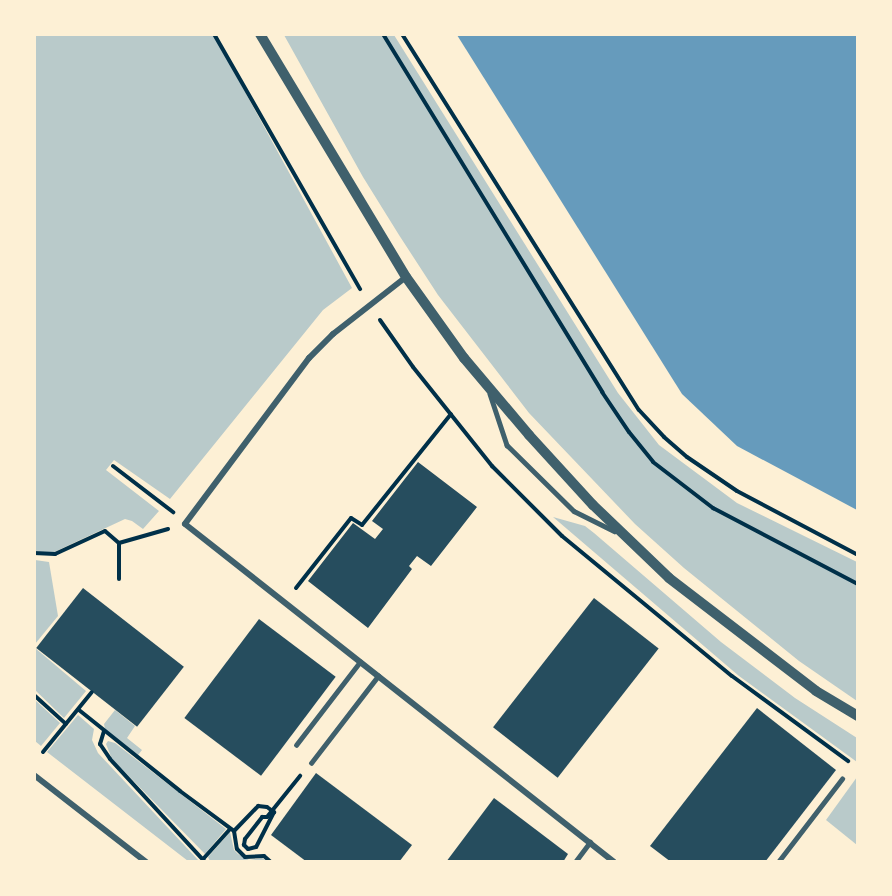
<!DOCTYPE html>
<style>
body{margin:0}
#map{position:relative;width:892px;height:896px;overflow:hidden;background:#fdf0d5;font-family:"Alegreya Sans",sans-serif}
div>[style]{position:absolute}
.green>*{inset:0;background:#b9caca}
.water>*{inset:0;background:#669bbc}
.building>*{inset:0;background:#264d5e;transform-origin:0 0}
.path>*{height:4px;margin:-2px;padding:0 2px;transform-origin:2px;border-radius:2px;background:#003049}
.service>*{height:4.5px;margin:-2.25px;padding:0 2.25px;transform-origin:2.25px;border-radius:2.25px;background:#3f606c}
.minor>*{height:6px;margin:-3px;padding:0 3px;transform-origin:3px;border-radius:3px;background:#3f606c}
.tertiary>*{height:10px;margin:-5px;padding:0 5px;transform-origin:5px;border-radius:5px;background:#3f606c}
span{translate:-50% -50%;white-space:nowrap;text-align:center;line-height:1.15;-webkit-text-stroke:4.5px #fdf0d5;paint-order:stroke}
.frame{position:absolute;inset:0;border:36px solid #fdf0d5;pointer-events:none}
</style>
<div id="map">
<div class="green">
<div style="clip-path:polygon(35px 35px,214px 35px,352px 288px,323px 310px,170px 499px,114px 460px,106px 470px,159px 511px,143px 529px,132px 521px,125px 519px,50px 554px,35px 551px)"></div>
<div style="clip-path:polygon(284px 35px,394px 35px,618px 393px,659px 445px,737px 503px,857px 562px,857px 701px,799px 661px,684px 568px,635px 524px,529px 413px,438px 295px,399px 235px,363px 177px)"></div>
<div style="clip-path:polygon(553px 517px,585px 526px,594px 533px,721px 642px,795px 698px,857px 738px,857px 762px,739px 676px)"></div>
<div style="clip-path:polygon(35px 560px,49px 562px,58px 616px,35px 644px)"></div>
<div style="clip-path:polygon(35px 648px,86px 691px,64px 718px,35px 690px)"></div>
<div style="clip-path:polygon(35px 700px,60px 723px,41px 746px,35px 741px)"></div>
<div style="clip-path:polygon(115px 710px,135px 726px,127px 738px,142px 750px,138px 755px,105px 729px,104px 724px)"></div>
<div style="clip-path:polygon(78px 715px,94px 729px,92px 740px,98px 753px,199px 861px,188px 861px,47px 752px)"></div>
<div style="clip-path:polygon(108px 741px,115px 743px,226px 829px,205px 854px,112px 759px,106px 744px)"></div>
<div style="clip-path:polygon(857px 777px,857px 845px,826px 820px)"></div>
<div style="clip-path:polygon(230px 832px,234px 850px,238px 854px,249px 860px,262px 858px,267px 861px,210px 861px,208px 857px)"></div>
</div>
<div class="water">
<div style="clip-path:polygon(457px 35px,857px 35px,857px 510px,737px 446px,682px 394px)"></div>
</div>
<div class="building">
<div style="clip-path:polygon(418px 462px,477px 507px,431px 566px,417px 556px,409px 566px,412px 569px,368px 628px,308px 581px,353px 523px,375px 539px,383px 529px,372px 521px)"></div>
<div style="left:83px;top:588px;width:128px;height:76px;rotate:38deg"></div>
<div style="left:594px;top:598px;width:82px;height:164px;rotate:38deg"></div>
<div style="left:259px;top:619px;width:96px;height:124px;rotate:37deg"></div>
<div style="clip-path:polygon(757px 708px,836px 770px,765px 862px,671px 862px,650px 846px)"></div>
<div style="clip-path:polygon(316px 773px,412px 845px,399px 862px,307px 862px,271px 835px)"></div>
<div style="clip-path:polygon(494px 798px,568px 854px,563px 862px,446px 862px)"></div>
</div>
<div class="path">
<div style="left:214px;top:34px;width:294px;rotate:60.2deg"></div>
<div style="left:383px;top:34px;width:420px;rotate:58.5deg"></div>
<div style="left:602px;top:392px;width:48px;rotate:56deg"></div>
<div style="left:629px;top:432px;width:38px;rotate:51deg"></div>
<div style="left:653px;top:462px;width:76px;rotate:37.5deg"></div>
<div style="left:713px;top:508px;width:164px;rotate:27.7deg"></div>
<div style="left:402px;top:34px;width:444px;rotate:57.8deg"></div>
<div style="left:639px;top:410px;width:37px;rotate:47deg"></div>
<div style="left:664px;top:437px;width:30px;rotate:41deg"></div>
<div style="left:687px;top:457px;width:60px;rotate:34.2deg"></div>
<div style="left:737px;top:491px;width:137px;rotate:27.9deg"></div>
<div style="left:380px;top:320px;width:57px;rotate:54.9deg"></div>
<div style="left:413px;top:367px;width:127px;rotate:51.4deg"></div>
<div style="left:492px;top:466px;width:99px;rotate:45deg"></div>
<div style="left:562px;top:536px;width:220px;rotate:39.5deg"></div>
<div style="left:732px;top:676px;width:144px;rotate:36.2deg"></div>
<div style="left:113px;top:466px;width:76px;rotate:37.5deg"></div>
<div style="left:119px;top:543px;width:51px;rotate:-15.9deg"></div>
<div style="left:34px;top:553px;width:21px;rotate:3deg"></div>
<div style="left:55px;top:554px;width:55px;rotate:-24.7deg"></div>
<div style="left:105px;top:531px;width:18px;rotate:41deg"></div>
<div style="left:119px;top:579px;width:36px;rotate:-90deg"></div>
<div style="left:296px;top:588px;width:89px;rotate:-51.8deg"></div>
<div style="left:351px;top:518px;width:13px;rotate:32deg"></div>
<div style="left:362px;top:525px;width:142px;rotate:-51.3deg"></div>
<div style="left:34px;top:695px;width:43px;rotate:42.2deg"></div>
<div style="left:79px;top:710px;width:129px;rotate:38.7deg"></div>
<div style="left:180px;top:791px;width:67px;rotate:36.5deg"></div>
<div style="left:234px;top:831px;width:18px;rotate:81deg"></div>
<div style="left:237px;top:849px;width:11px;rotate:45deg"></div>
<div style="left:245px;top:857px;width:19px;rotate:-3deg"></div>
<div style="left:264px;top:856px;width:9px;rotate:41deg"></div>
<div style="left:104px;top:731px;width:14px;rotate:107deg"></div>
<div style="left:100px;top:744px;width:18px;rotate:56deg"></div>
<div style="left:110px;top:759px;width:140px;rotate:47.3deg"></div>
<div style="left:43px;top:752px;width:77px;rotate:-50.8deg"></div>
<div style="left:234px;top:831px;width:35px;rotate:-46deg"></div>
<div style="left:258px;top:806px;width:9px;rotate:6deg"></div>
<div style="left:267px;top:807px;width:9px;rotate:36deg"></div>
<div style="left:274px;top:812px;width:39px;rotate:117deg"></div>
<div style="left:256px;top:847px;width:8px;rotate:166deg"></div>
<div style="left:248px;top:849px;width:6px;rotate:-135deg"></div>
<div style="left:244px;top:845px;width:6px;rotate:-81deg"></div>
<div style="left:245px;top:839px;width:28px;rotate:-52deg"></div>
<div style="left:262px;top:817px;width:5px"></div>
<div style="left:267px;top:817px;width:53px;rotate:-51.2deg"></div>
<div style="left:204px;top:858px;width:39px;rotate:-48deg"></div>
</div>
<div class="service">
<div style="left:490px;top:394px;width:54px;rotate:71.6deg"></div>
<div style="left:507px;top:445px;width:94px;rotate:44.6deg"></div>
<div style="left:574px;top:511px;width:45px;rotate:26.6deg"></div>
<div style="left:296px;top:745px;width:105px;rotate:-52.4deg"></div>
<div style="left:311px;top:763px;width:110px;rotate:-52.4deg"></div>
<div style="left:575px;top:862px;width:25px;rotate:-53deg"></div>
<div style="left:778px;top:862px;width:105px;rotate:-52.4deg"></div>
</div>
<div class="minor">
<div style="left:406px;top:277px;width:93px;rotate:142deg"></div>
<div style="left:333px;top:334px;width:34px;rotate:135deg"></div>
<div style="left:309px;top:358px;width:207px;rotate:126.8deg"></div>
<div style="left:185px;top:524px;width:546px;rotate:38.23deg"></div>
<div style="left:34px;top:775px;width:142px;rotate:37.8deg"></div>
</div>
<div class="tertiary">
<div style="left:260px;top:34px;width:283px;rotate:59deg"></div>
<div style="left:406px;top:277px;width:100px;rotate:54.4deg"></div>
<div style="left:464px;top:358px;width:101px;rotate:49.8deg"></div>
<div style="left:529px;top:435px;width:95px;rotate:47.6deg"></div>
<div style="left:593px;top:505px;width:105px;rotate:43.8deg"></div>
<div style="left:669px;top:578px;width:185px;rotate:37.5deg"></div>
<div style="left:816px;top:691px;width:49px;rotate:30.8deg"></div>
</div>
<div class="frame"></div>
</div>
